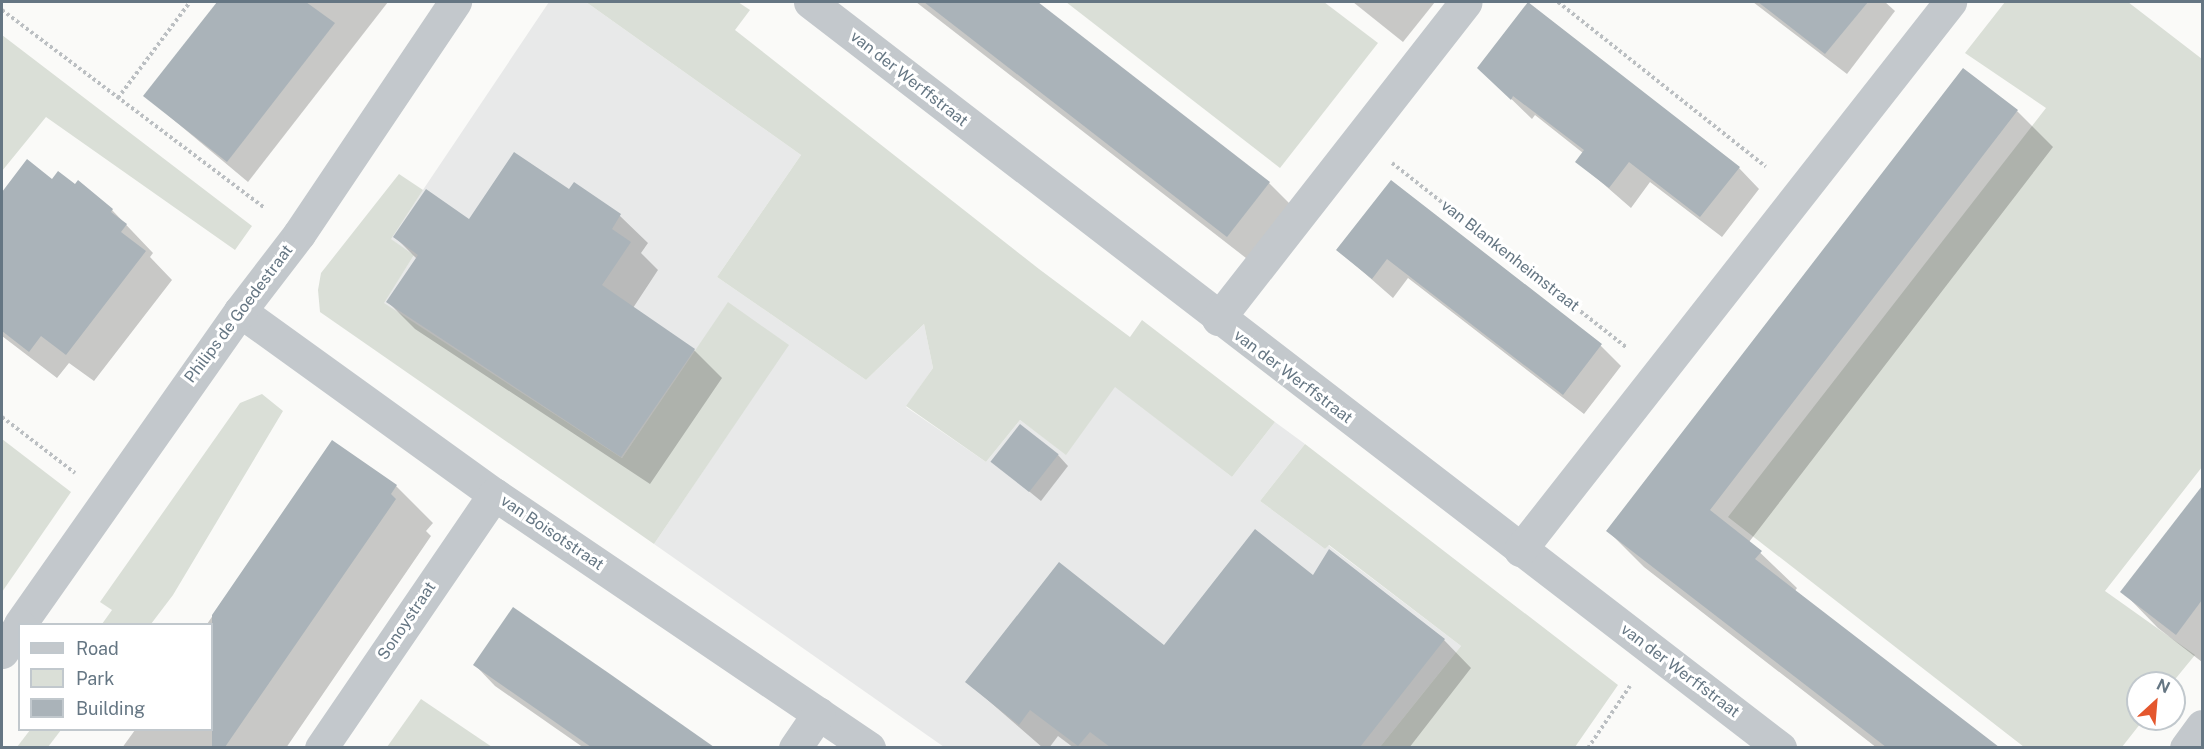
<!DOCTYPE html>
<style>
body{margin:0}
#map{position:relative;width:2204px;height:749px;overflow:hidden;background:#fafaf8;font-family:"Public Sans",sans-serif}
div>[style]{position:absolute}
.built>*{inset:0;background:#e8e9e9}
.green>*{inset:0;background:#dadfd7}
.shadow>*{inset:0;background:#0003}
.building>*{inset:0;background:#aab3b9;transform-origin:0 0}
.path>*{height:4px;margin-top:-2px;transform-origin:0;background:repeating-linear-gradient(90deg,#bbbfc2 0 3px,transparent 0 6px)}
.street>*{height:33px;margin:-16.5px;padding:0 16.5px;transform-origin:16.5px;border-radius:16.5px;background:#c3c8cc}
span{translate:-50% -50%;white-space:nowrap;text-align:center;line-height:1.15;-webkit-text-stroke:6px #fff;paint-order:stroke}
.street-label{font-size:16px;color:#657683}
.frame{position:absolute;inset:0;border:3px solid #657683;pointer-events:none}
.legend{position:absolute;left:18px;top:623px;width:195px;height:108px;box-sizing:border-box;background:#fff;border:2px solid #c1c8cd;margin:0;padding:8px 10px;list-style:none;font-size:18px;color:#657683}
.legend li{display:flex;align-items:center;gap:12px;height:30px}
.legend b{width:30px;border:2px solid #c1c8cd}
.north{position:absolute;left:2126px;top:671px;width:60px;height:60px;box-sizing:border-box;background:#fff;border:2px solid #c1c8cd;border-radius:50%;rotate:26deg;font-size:16px;font-weight:700;line-height:24px;text-align:center;color:#657683}
.north::after{content:'';display:block;margin:auto;width:21px;height:27px;background:#e4572e;clip-path:polygon(50% 0,100% 100%,50% 72%,0 100%)}
</style>
<div id="map">
<div class="built">
<div style="clip-path:polygon(549px 2px,586px 2px,801px 155px,717px 277px,866px 380px,924px 324px,933px 368px,906px 407px,986px 462px,1020px 420px,1066px 454px,1115px 386px,1232px 477px,1275px 422px,1305px 444px,1260px 501px,1325px 549px,1328px 545px,1461px 646px,1380px 747px,944px 747px,654px 544px,788px 345px,728px 303px,622px 458px,383px 303px,414px 255px,390px 239px)"></div>
</div>
<div class="green">
<div style="clip-path:polygon(586px 2px,738px 2px,750px 10px,735px 30px,1039px 269px,1130px 337px,1142px 320px,1275px 422px,1232px 477px,1115px 387px,1066px 455px,1020px 420px,986px 462px,906px 406px,933px 368px,924px 324px,866px 380px,717px 277px,801px 155px)"></div>
<div style="clip-path:polygon(1066px 2px,1324px 2px,1378px 43px,1280px 168px)"></div>
<div style="clip-path:polygon(2005px 2px,2128px 2px,2202px 59px,2202px 467px,2105px 591px,2195px 655px,2172px 683px,2138px 683px,2138px 719px,2144px 719px,2122px 747px,2024px 747px,1728px 517px,2046px 108px,1965px 53px)"></div>
<div style="clip-path:polygon(2px 35px,252px 226px,235px 250px,46px 117px,2px 171px)"></div>
<div style="clip-path:polygon(399px 174px,423px 190px,391px 239px,414px 255px,384px 303px,622px 458px,728px 302px,789px 345px,654px 544px,320px 312px,318px 290px,321px 273px)"></div>
<div style="clip-path:polygon(262px 394px,283px 411px,173px 595px,151px 624px,102px 624px,112px 610px,100px 602px,240px 403px)"></div>
<div style="clip-path:polygon(2px 439px,71px 492px,2px 592px)"></div>
<div style="clip-path:polygon(1305px 444px,1618px 685px,1575px 747px,1380px 747px,1461px 646px,1329px 545px,1325px 549px,1260px 501px)"></div>
<div style="clip-path:polygon(421px 699px,492px 747px,387px 747px)"></div>
<div style="clip-path:polygon(30px 730px,61px 730px,48px 747px,17px 747px)"></div>
</div>
<div class="shadow">
<div style="clip-path:polygon(219px 2px,388px 2px,248px 182px,145px 96px)"></div>
<div style="clip-path:polygon(916px 2px,1035px 2px,1269px 183px,1305px 219px,1264px 272px)"></div>
<div style="clip-path:polygon(1353px 2px,1435px 2px,1403px 42px)"></div>
<div style="clip-path:polygon(1753px 2px,1885px 2px,1895px 11px,1847px 74px)"></div>
<div style="clip-path:polygon(1500px 88px,1739px 168px,1759px 189px,1722px 237px,1650px 182px,1631px 208px,1577px 161px,1583px 153px,1535px 115px,1532px 119px)"></div>
<div style="clip-path:polygon(2017px 111px,2053px 147px,1749px 542px,1797px 588px,1795px 591px,1996px 748px,1877px 748px,1644px 567px,1608px 531px)"></div>
<div style="clip-path:polygon(27px 161px,52px 181px,112px 210px,153px 253px,150px 257px,172px 280px,94px 381px,69px 363px,57px 378px,2px 336px,2px 194px)"></div>
<div style="clip-path:polygon(1391px 182px,1601px 346px,1621px 366px,1584px 414px,1408px 278px,1393px 298px,1338px 250px)"></div>
<div style="clip-path:polygon(575px 184px,620px 216px,648px 243px,641px 253px,658px 270px,633px 308px,694px 350px,722px 378px,650px 484px,415px 329px,388px 302px,417px 259px,395px 237px,469px 221px,569px 191px)"></div>
<div style="clip-path:polygon(332px 443px,396px 486px,433px 523px,426px 531px,431px 536px,286px 748px,122px 748px,135px 730px,212px 730px,212px 624px,207px 624px)"></div>
<div style="clip-path:polygon(1058px 455px,1068px 466px,1041px 501px,993px 462px)"></div>
<div style="clip-path:polygon(2202px 488px,2202px 662px,2158px 628px,2122px 591px)"></div>
<div style="clip-path:polygon(1313px 577px,1444px 640px,1471px 668px,1409px 748px,1074px 748px,1058px 736px,1049px 748px,1043px 748px,967px 682px,1165px 647px)"></div>
<div style="clip-path:polygon(514px 609px,712px 748px,584px 748px,495px 686px,475px 665px)"></div>
</div>
<div class="building">
<div style="clip-path:polygon(217px 2px,306px 2px,335px 23px,227px 162px,143px 96px)"></div>
<div style="clip-path:polygon(924px 2px,1038px 2px,1270px 182px,1227px 237px)"></div>
<div style="clip-path:polygon(1528px 2px,1740px 167px,1700px 217px,1629px 162px,1609px 188px,1575px 162px,1584px 150px,1513px 96px,1511px 100px,1477px 68px)"></div>
<div style="clip-path:polygon(1758px 2px,1868px 2px,1825px 54px)"></div>
<div style="clip-path:polygon(1963px 68px,2018px 110px,1710px 510px,1762px 551px,1755px 559px,1999px 747px,1886px 747px,1606px 531px)"></div>
<div style="clip-path:polygon(514px 152px,569px 189px,574px 182px,621px 214px,612px 229px,631px 242px,602px 285px,695px 349px,621px 457px,386px 302px,418px 255px,393px 237px,426px 189px,469px 219px)"></div>
<div style="clip-path:polygon(27px 159px,52px 179px,58px 171px,75px 184px,78px 180px,113px 209px,111px 212px,127px 224px,121px 232px,146px 251px,66px 355px,41px 336px,29px 352px,2px 331px,2px 192px)"></div>
<div style="clip-path:polygon(1391px 180px,1602px 344px,1563px 395px,1387px 259px,1372px 279px,1336px 250px)"></div>
<div style="left:1020px;top:424px;width:49px;height:48px;rotate:38deg"></div>
<div style="clip-path:polygon(332px 440px,397px 485px,391px 494px,396px 499px,225px 747px,212px 747px,212px 615px)"></div>
<div style="clip-path:polygon(2202px 486px,2202px 600px,2176px 635px,2120px 592px)"></div>
<div style="clip-path:polygon(1255px 529px,1313px 575px,1329px 549px,1445px 639px,1360px 747px,1110px 747px,1090px 732px,1078px 746px,1030px 710px,1019px 725px,965px 682px,1059px 562px,1164px 645px)"></div>
<div style="clip-path:polygon(513px 607px,610px 674px,714px 747px,591px 747px,473px 665px)"></div>
</div>
<div class="path">
<div style="left:1558px;top:2px;width:265px;rotate:38.4deg"></div>
<div style="left:2px;top:10px;width:329px;rotate:37deg"></div>
<div style="left:118px;top:98px;width:120px;rotate:-53.1deg"></div>
<div style="left:1392px;top:163px;width:299px;rotate:38.2deg"></div>
<div style="left:2px;top:417px;width:92px;rotate:37.5deg"></div>
<div style="left:1588px;top:748px;width:75px;rotate:-55.9deg"></div>
</div>
<div class="street">
<div style="left:810px;top:2px;width:1224px;rotate:37.56deg"></div>
<div style="left:240px;top:311px;width:313px;rotate:35.8deg"></div>
<div style="left:494px;top:494px;width:453px;rotate:34.1deg"></div>
<div style="left:1218px;top:319px;width:402px;rotate:-52deg"></div>
<div style="left:1520px;top:550px;width:697px;rotate:-51.88deg"></div>
<div style="left:20px;top:624px;width:383px;rotate:-54.9deg"></div>
<div style="left:240px;top:311px;width:97px;rotate:-52.5deg"></div>
<div style="left:299px;top:234px;width:280px;rotate:-56.1deg"></div>
<div style="left:2px;top:652px;width:32px;rotate:-56deg"></div>
<div style="left:321px;top:748px;width:307px;rotate:-55.7deg"></div>
<div style="left:795px;top:748px;width:42px;rotate:-55.6deg"></div>
<div style="left:2186px;top:748px;width:27px;rotate:-54deg"></div>
</div>
<div class="street-label">
<span style="left:909px;top:79px;rotate:38deg">van der Werffstraat</span>
<span style="left:1510px;top:256px;rotate:38deg">van Blankenheimstraat</span>
<span style="left:239px;top:314px;rotate:-53deg">Philips de Goedestraat</span>
<span style="left:1293px;top:377px;rotate:37deg">van der Werffstraat</span>
<span style="left:552px;top:533px;rotate:34deg">van Boisotstraat</span>
<span style="left:407px;top:621px;rotate:-56deg">Sonoystraat</span>
<span style="left:1680px;top:671px;rotate:37deg">van der Werffstraat</span>
</div>
<div class="frame"></div>
<ul class="legend">
<li><b style="height:8px;background:#c3c8cc"></b>Road</li>
<li><b style="height:16px;background:#dadfd7"></b>Park</li>
<li><b style="height:16px;background:#aab3b9"></b>Building</li>
</ul>
<div class="north">N</div>
</div>
